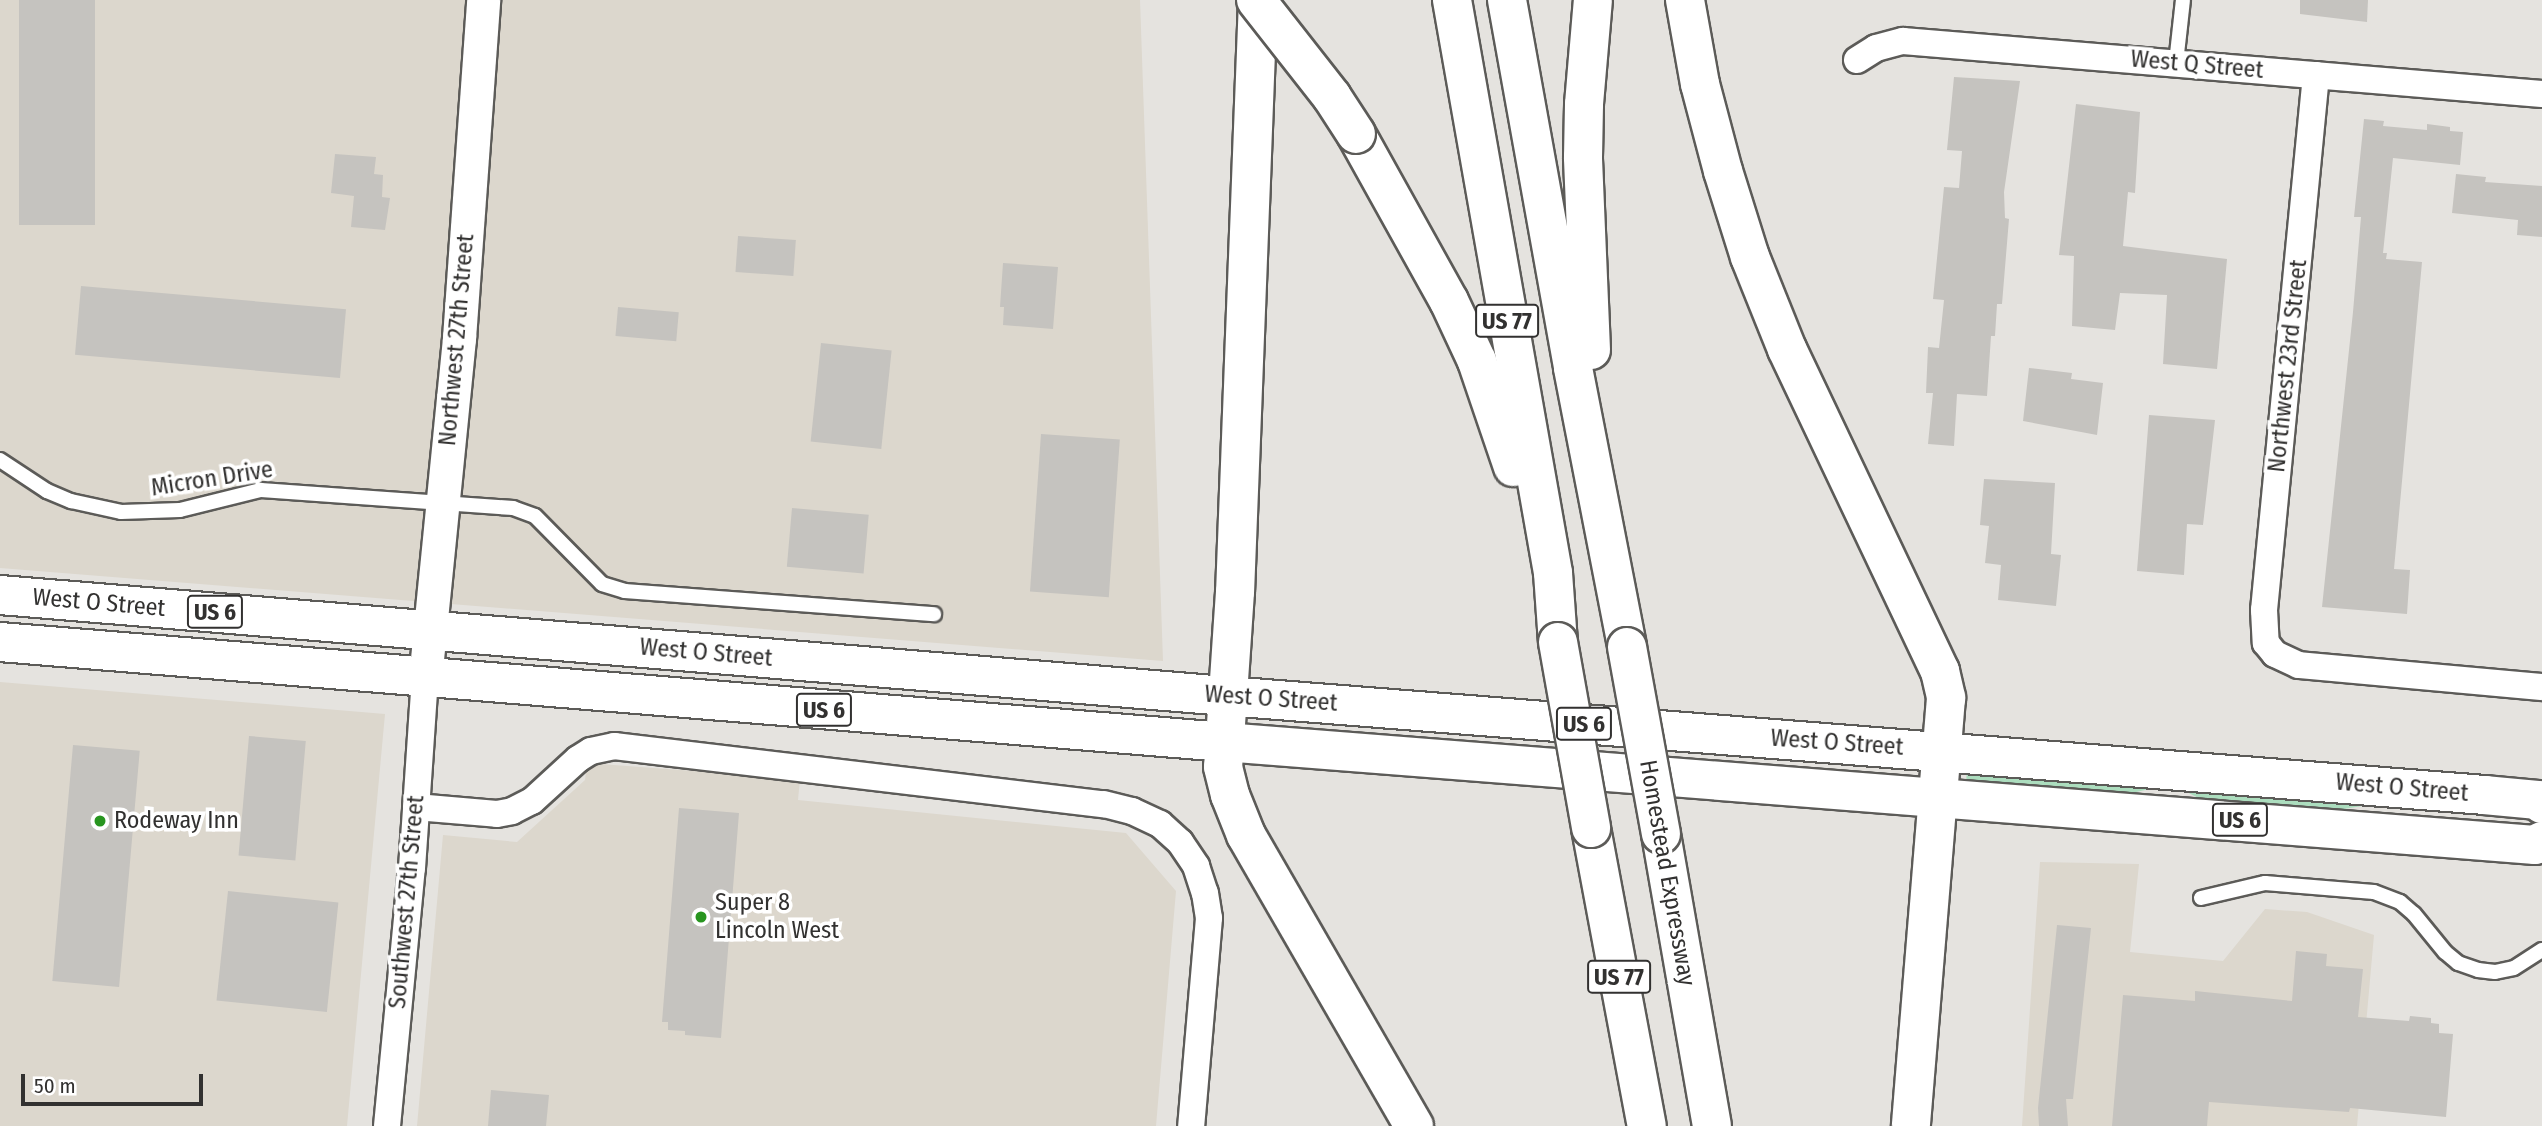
<!DOCTYPE html>
<style>
body{margin:0}
#map{position:relative;width:2542px;height:1126px;overflow:hidden;background:#e5e3df;font-family:"Fira Sans Condensed",sans-serif}
div>[style]{position:absolute}
.built>*{inset:0;background:#dcd7cd}
.green>*{inset:0;background:#acddbe}
.building>*{inset:0;background:#c5c3bf;transform-origin:0 0}
.roads{filter:drop-shadow(2px 0 #5c5b58) drop-shadow(-2px 0 #5c5b58) drop-shadow(0 2px #5c5b58) drop-shadow(0 -2px #5c5b58)}
.service>*{height:14px;margin:-7px;padding:0 7px;transform-origin:7px;border-radius:7px;background:#fff}
.minor>*{height:26px;margin:-13px;padding:0 13px;transform-origin:13px;border-radius:13px;background:#fff}
.tertiary>*{height:33px;margin:-16.5px;padding:0 16.5px;transform-origin:16.5px;border-radius:16.5px;background:#fff}
.primary>*{height:38px;margin:-19px;padding:0 19px;transform-origin:19px;border-radius:19px;background:#fff}
.motorway>*{height:38px;margin:-19px;padding:0 19px;transform-origin:19px;border-radius:19px;background:#fff}
.bridges{filter:drop-shadow(2px 0 #5c5b58) drop-shadow(-2px 0 #5c5b58) drop-shadow(0 2px #5c5b58) drop-shadow(0 -2px #5c5b58)}
.motorway-bridge>*{height:38px;margin:-19px;padding:0 19px;transform-origin:19px;border-radius:19px;background:#fff}
.dots>*{width:19px;height:19px;translate:-50% -50%;box-sizing:border-box;border:4px solid #fff;border-radius:50%}
span{translate:-50% -50%;white-space:nowrap;text-align:center;line-height:1.15;-webkit-text-stroke:7px #fff;paint-order:stroke}
.shield-label span{padding:2px 5px;background:#fff;border:2px solid;border-radius:5px;-webkit-text-stroke-width:0}
.shield-label{font-size:23px;color:#323130;font-weight:700}
.street-label{font-size:24px;color:#323130}
.poi-label{font-size:24px;color:#323130}
.left{translate:0 -50%;text-align:left}
.scale{position:absolute;left:21px;top:1074px;width:182px;height:32px;box-sizing:border-box;border:4px solid #323130;border-top:0;padding-left:9px;font-size:21px;line-height:24px;white-space:nowrap;color:#323130;-webkit-text-stroke:5px #fff;paint-order:stroke}
</style>
<div id="map">
<div class="built">
<div style="clip-path:polygon(0 0,1140px 0,1163px 661px,0 568px)"></div>
<div style="clip-path:polygon(0 682px,385px 714px,347px 1126px,0 1126px)"></div>
<div style="clip-path:polygon(587px 763px,800px 779px,798px 800px,1126px 833px,1176px 891px,1156px 1126px,417px 1126px,443px 835px,517px 842px,585px 780px)"></div>
<div style="clip-path:polygon(2040px 862px,2139px 864px,2130px 952px,2223px 961px,2265px 909px,2307px 912px,2374px 935px,2357px 1126px,2022px 1126px)"></div>
</div>
<div class="green">
<div style="clip-path:polygon(1967px 771px,2375px 804px,2331px 811px,2204px 801px,2185px 791px,2154px 788px,2127px 794px,1966px 782px)"></div>
</div>
<div class="building">
<div style="left:19px;top:0;width:76px;height:225px"></div>
<div style="clip-path:polygon(2300px 0,2368px 0,2367px 22px,2300px 14px)"></div>
<div style="clip-path:polygon(1954px 77px,2020px 81px,2004px 192px,2005px 218px,2009px 219px,2002px 304px,1997px 304px,1995px 336px,1991px 336px,1987px 396px,1957px 394px,1954px 446px,1928px 444px,1933px 393px,1926px 393px,1928px 347px,1939px 348px,1944px 300px,1933px 299px,1944px 187px,1959px 188px,1962px 151px,1947px 150px)"></div>
<div style="clip-path:polygon(2076px 104px,2140px 112px,2135px 193px,2128px 192px,2123px 246px,2227px 259px,2217px 369px,2163px 364px,2167px 295px,2120px 293px,2115px 330px,2072px 326px,2074px 256px,2059px 255px)"></div>
<div style="clip-path:polygon(2364px 119px,2384px 121px,2383px 126px,2427px 130px,2427px 124px,2450px 127px,2450px 131px,2463px 132px,2460px 165px,2393px 158px,2383px 253px,2387px 253px,2386px 259px,2422px 262px,2394px 569px,2410px 570px,2407px 614px,2322px 607px,2353px 312px,2361px 217px,2354px 217px)"></div>
<div style="clip-path:polygon(335px 154px,376px 157px,374px 174px,383px 175px,382px 197px,390px 198px,385px 230px,351px 227px,354px 196px,331px 193px)"></div>
<div style="clip-path:polygon(2456px 174px,2486px 177px,2485px 182px,2542px 186px,2542px 237px,2517px 235px,2518px 220px,2452px 213px)"></div>
<div style="left:738px;top:236px;width:58px;height:36px;rotate:4deg"></div>
<div style="clip-path:polygon(1003px 263px,1058px 267px,1053px 329px,1003px 325px,1004px 307px,1000px 307px)"></div>
<div style="left:81px;top:286px;width:266px;height:69px;rotate:5deg"></div>
<div style="left:618px;top:307px;width:61px;height:29px;rotate:5deg"></div>
<div style="left:821px;top:343px;width:71px;height:99px;rotate:6deg"></div>
<div style="clip-path:polygon(2029px 368px,2072px 373px,2071px 379px,2103px 383px,2097px 435px,2023px 421px)"></div>
<div style="clip-path:polygon(2149px 415px,2215px 420px,2203px 525px,2187px 524px,2184px 575px,2137px 571px)"></div>
<div style="left:1041px;top:434px;width:79px;height:158px;rotate:4deg"></div>
<div style="clip-path:polygon(1984px 479px,2055px 483px,2051px 554px,2061px 555px,2056px 606px,1998px 600px,2001px 565px,1985px 563px,1989px 526px,1980px 525px)"></div>
<div style="left:792px;top:508px;width:77px;height:59px;rotate:5deg"></div>
<div style="left:249px;top:736px;width:57px;height:120px;rotate:5deg"></div>
<div style="left:73px;top:745px;width:67px;height:237px;rotate:5deg"></div>
<div style="clip-path:polygon(679px 808px,739px 813px,721px 1038px,685px 1035px,685px 1031px,668px 1030px,668px 1022px,662px 1022px)"></div>
<div style="left:228px;top:891px;width:111px;height:110px;rotate:6deg"></div>
<div style="clip-path:polygon(2057px 925px,2091px 928px,2073px 1099px,2066px 1099px,2068px 1126px,2039px 1126px,2038px 1108px)"></div>
<div style="clip-path:polygon(2296px 951px,2327px 954px,2326px 966px,2363px 969px,2358px 1017px,2409px 1021px,2410px 1016px,2431px 1018px,2431px 1023px,2439px 1024px,2439px 1033px,2453px 1034px,2446px 1117px,2350px 1108px,2349px 1112px,2209px 1102px,2207px 1126px,2112px 1126px,2123px 995px,2195px 1001px,2195px 991px,2292px 1001px)"></div>
<div style="clip-path:polygon(491px 1090px,549px 1095px,546px 1126px,488px 1126px)"></div>
</div>
<div class="roads">
<div class="service">
<div style="left:2176px;top:63px;width:63px;rotate:-83.7deg"></div>
<div style="left:0;top:460px;width:56px;rotate:33.4deg"></div>
<div style="left:47px;top:491px;width:26px;rotate:23deg"></div>
<div style="left:71px;top:501px;width:51px;rotate:12.4deg"></div>
<div style="left:121px;top:512px;width:59px;rotate:-1.9deg"></div>
<div style="left:180px;top:510px;width:83px;rotate:-13.9deg"></div>
<div style="left:261px;top:490px;width:253px;rotate:4.1deg"></div>
<div style="left:513px;top:508px;width:23px;rotate:20deg"></div>
<div style="left:535px;top:516px;width:95px;rotate:45.4deg"></div>
<div style="left:602px;top:584px;width:24px;rotate:17deg"></div>
<div style="left:625px;top:591px;width:310px;rotate:4.3deg"></div>
<div style="left:2201px;top:898px;width:66px;rotate:-13.2deg"></div>
<div style="left:2265px;top:883px;width:109px;rotate:4.7deg"></div>
<div style="left:2374px;top:892px;width:28px;rotate:21deg"></div>
<div style="left:2400px;top:902px;width:18px;rotate:41deg"></div>
<div style="left:2414px;top:914px;width:49px;rotate:50.8deg"></div>
<div style="left:2445px;top:952px;width:17px;rotate:40deg"></div>
<div style="left:2458px;top:963px;width:21px;rotate:19deg"></div>
<div style="left:2478px;top:970px;width:17px;rotate:7deg"></div>
<div style="left:2495px;top:972px;width:19px;rotate:-12deg"></div>
<div style="left:2514px;top:968px;width:33px;rotate:-33deg"></div>
</div>
<div class="minor">
<div style="left:1857px;top:60px;width:22px;rotate:-32deg"></div>
<div style="left:1876px;top:48px;width:28px;rotate:-15deg"></div>
<div style="left:1903px;top:41px;width:641px;rotate:4.74deg"></div>
<div style="left:2316px;top:75px;width:538px;rotate:95.55deg"></div>
<div style="left:2264px;top:610px;width:33px;rotate:87deg"></div>
<div style="left:2266px;top:643px;width:14px;rotate:51deg"></div>
<div style="left:2275px;top:654px;width:26px;rotate:25deg"></div>
<div style="left:2299px;top:665px;width:244px;rotate:5.2deg"></div>
<div style="left:416px;top:807px;width:81px;rotate:4.9deg"></div>
<div style="left:497px;top:814px;width:15px;rotate:-11deg"></div>
<div style="left:512px;top:811px;width:22px;rotate:-27deg"></div>
<div style="left:532px;top:801px;width:62px;rotate:-42.4deg"></div>
<div style="left:578px;top:759px;width:15px;rotate:-32deg"></div>
<div style="left:591px;top:751px;width:24px;rotate:-12deg"></div>
<div style="left:614px;top:746px;width:493px;rotate:6.8deg"></div>
<div style="left:1104px;top:804px;width:29px;rotate:14deg"></div>
<div style="left:1132px;top:811px;width:31px;rotate:25deg"></div>
<div style="left:1160px;top:824px;width:27px;rotate:42deg"></div>
<div style="left:1180px;top:842px;width:29px;rotate:56deg"></div>
<div style="left:1196px;top:866px;width:28px;rotate:72deg"></div>
<div style="left:1205px;top:893px;width:25px;rotate:81deg"></div>
<div style="left:1209px;top:918px;width:209px;rotate:94.9deg"></div>
<div style="left:387px;top:1126px;width:259px;rotate:-84.5deg"></div>
<div style="left:412px;top:868px;width:189px;rotate:-86.1deg"></div>
</div>
<div class="tertiary">
<div style="left:425px;top:679px;width:343px;rotate:-84.3deg"></div>
<div style="left:459px;top:338px;width:339px;rotate:-85.9deg"></div>
</div>
<div class="primary">
<div style="left:0;top:595px;width:1231px;rotate:4.71deg"></div>
<div style="left:1227px;top:696px;width:1261px;rotate:4.5deg"></div>
<div style="left:2484px;top:795px;width:54px;rotate:5.3deg"></div>
<div style="left:2538px;top:800px;width:6px;rotate:45deg"></div>
<div style="left:0;top:642px;width:1228px;rotate:4.67deg"></div>
<div style="left:1224px;top:742px;width:1315px;rotate:4.49deg"></div>
<div style="left:2535px;top:845px;width:8px;rotate:-30deg"></div>
</div>
<div class="motorway">
<div style="left:1258px;top:0;width:592px;rotate:92.22deg"></div>
<div style="left:1235px;top:592px;width:175px;rotate:93.9deg"></div>
<div style="left:1223px;top:767px;width:29px;rotate:76deg"></div>
<div style="left:1230px;top:795px;width:43px;rotate:68.2deg"></div>
<div style="left:1246px;top:835px;width:336px;rotate:60deg"></div>
<div style="left:1452px;top:0;width:582px;rotate:80deg"></div>
<div style="left:1553px;top:573px;width:69px;rotate:85.9deg"></div>
<div style="left:1507px;top:0;width:374px;rotate:79.8deg"></div>
<div style="left:1573px;top:368px;width:284px;rotate:79deg"></div>
<div style="left:1685px;top:0;width:85px;rotate:79.9deg"></div>
<div style="left:1700px;top:84px;width:90px;rotate:75.2deg"></div>
<div style="left:1723px;top:171px;width:90px;rotate:72.6deg"></div>
<div style="left:1750px;top:257px;width:99px;rotate:68.1deg"></div>
<div style="left:1787px;top:349px;width:357px;rotate:64.6deg"></div>
<div style="left:1940px;top:671px;width:28px;rotate:77deg"></div>
<div style="left:1946px;top:698px;width:429px;rotate:94.7deg"></div>
<div style="left:1356px;top:134px;width:191px;rotate:60.9deg"></div>
<div style="left:1449px;top:301px;width:66px;rotate:65deg"></div>
<div style="left:1477px;top:361px;width:112px;rotate:71.2deg"></div>
<div style="left:1591px;top:350px;width:193px;rotate:-92.4deg"></div>
<div style="left:1583px;top:157px;width:53px;rotate:-88.9deg"></div>
<div style="left:1584px;top:104px;width:104px;rotate:-85.1deg"></div>
<div style="left:1591px;top:828px;width:303px;rotate:79.4deg"></div>
<div style="left:1661px;top:834px;width:296px;rotate:80.1deg"></div>
</div>
</div>
<div class="bridges">
<div class="motorway-bridge">
<div style="left:1256px;top:0;width:123px;rotate:51.9deg"></div>
<div style="left:1332px;top:97px;width:44px;rotate:57deg"></div>
<div style="left:1558px;top:642px;width:189px;rotate:79.9deg"></div>
<div style="left:1627px;top:647px;width:190px;rotate:79.7deg"></div>
</div>
</div>
<div class="dots">
<div style="left:100px;top:821px;background:#28951f"></div>
<div style="left:701px;top:917px;background:#28951f"></div>
</div>
<div class="shield-label">
<span style="left:1507px;top:321px">US 77</span>
<span style="left:215px;top:612px">US 6</span>
<span style="left:824px;top:710px">US 6</span>
<span style="left:1584px;top:724px">US 6</span>
<span style="left:2240px;top:820px">US 6</span>
<span style="left:1619px;top:977px">US 77</span>
</div>
<div class="street-label">
<span style="left:2197px;top:65px;rotate:5deg">West Q Street</span>
<span style="left:457px;top:340px;rotate:-85deg">Northwest 27th Street</span>
<span style="left:2288px;top:366px;rotate:-84deg">Northwest 23rd Street</span>
<span style="left:212px;top:479px;rotate:-9deg">Micron Drive</span>
<span style="left:99px;top:603px;rotate:5deg">West O Street</span>
<span style="left:706px;top:653px;rotate:5deg">West O Street</span>
<span style="left:1271px;top:699px;rotate:4deg">West O Street</span>
<span style="left:1837px;top:743px;rotate:4deg">West O Street</span>
<span style="left:2402px;top:788px;rotate:5deg">West O Street</span>
<span style="left:1667px;top:873px;rotate:80deg">Homestead Expressway</span>
<span style="left:407px;top:902px;rotate:-85deg">Southwest 27th Street</span>
</div>
<div class="poi-label">
<span class="left" style="left:114px;top:821px">Rodeway Inn</span>
<span class="left" style="left:715px;top:917px">Super 8<br>Lincoln West</span>
</div>
<div class="scale">50 m</div>
</div>
